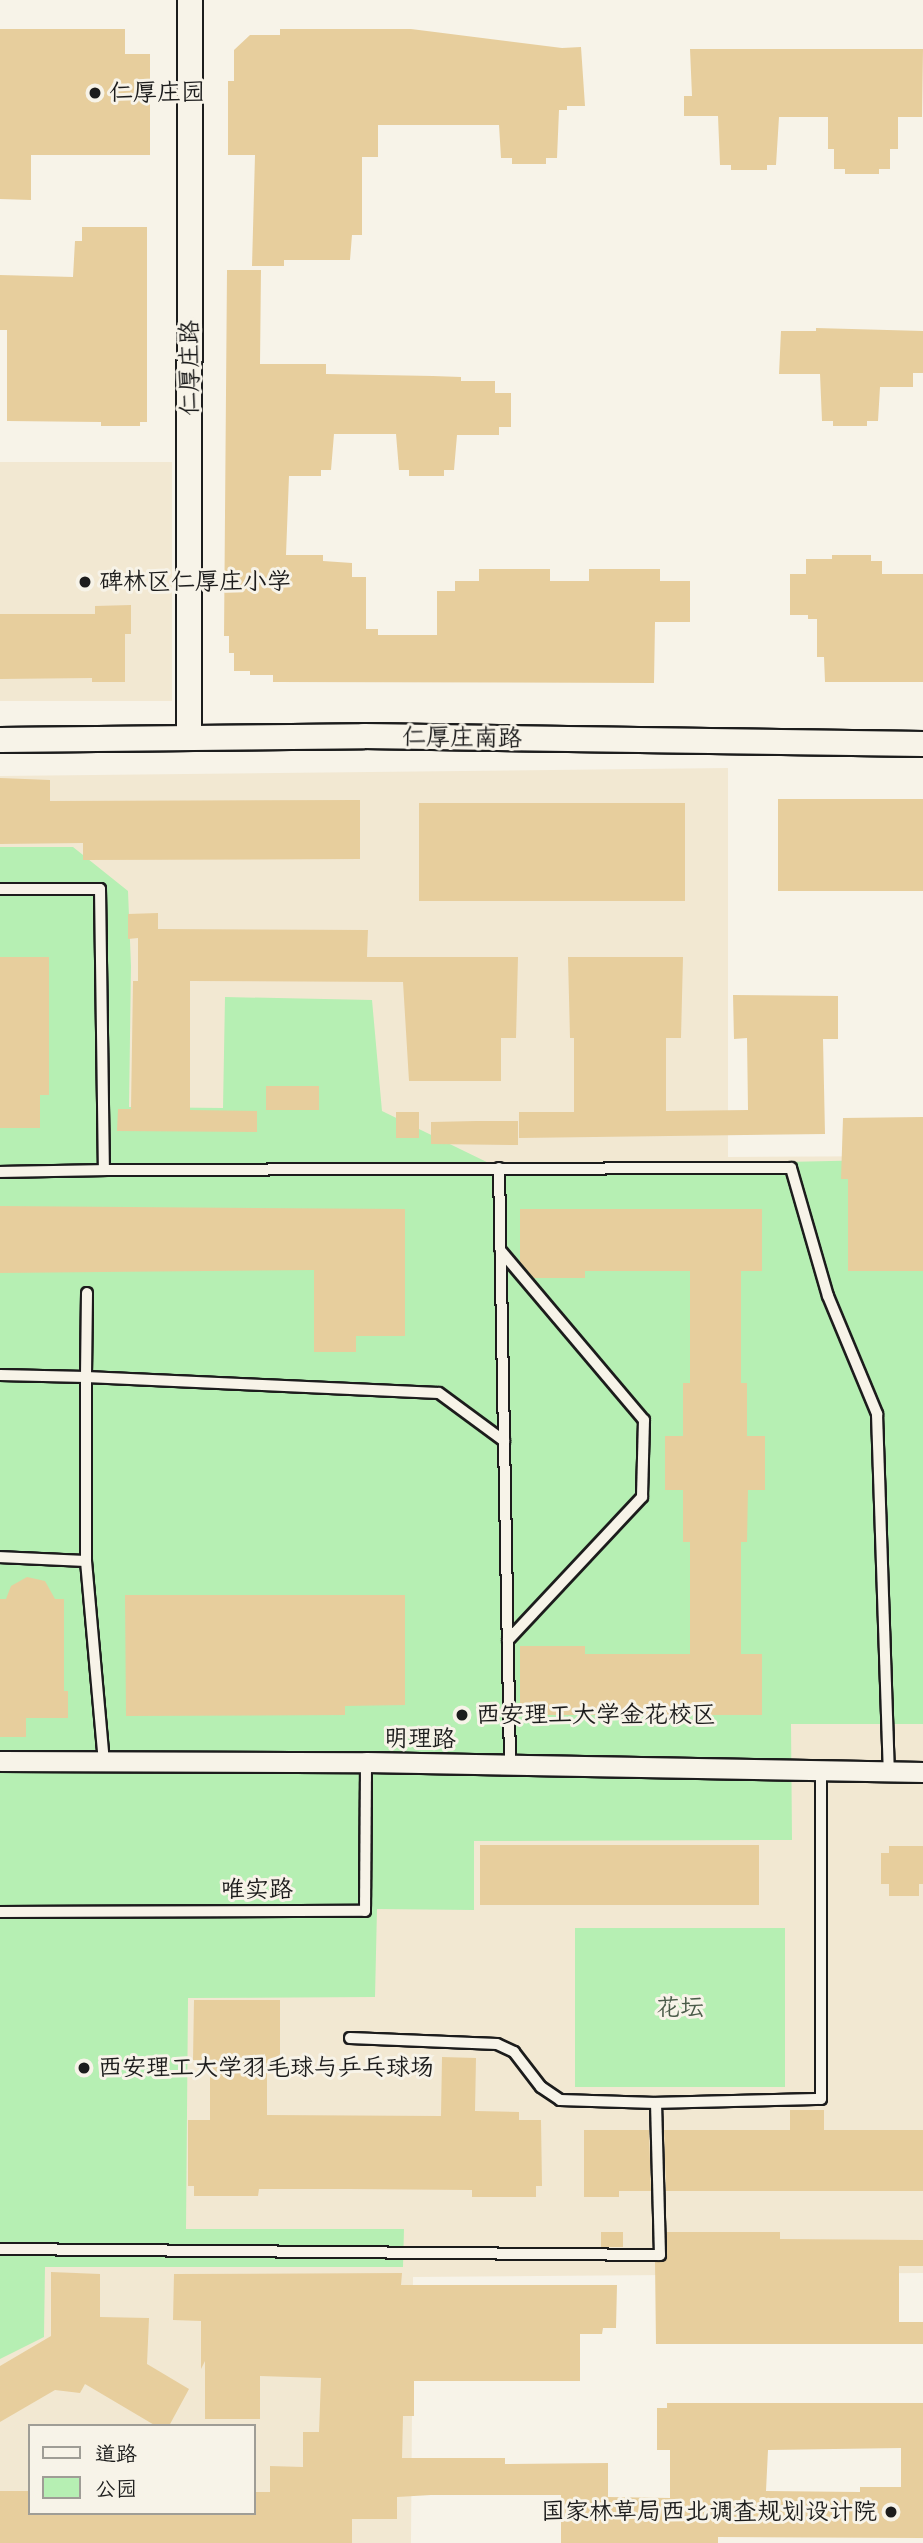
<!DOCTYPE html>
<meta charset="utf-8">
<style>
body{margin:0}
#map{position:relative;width:923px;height:2543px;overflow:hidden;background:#f7f3e8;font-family:"Comic Neue","LXGW WenKai TC",sans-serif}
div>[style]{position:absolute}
.built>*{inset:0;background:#f2e8d2;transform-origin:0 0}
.green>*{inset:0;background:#b6efb3;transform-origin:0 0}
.building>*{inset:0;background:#e7ce9d;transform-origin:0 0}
.roads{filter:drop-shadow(2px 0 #1c1c1c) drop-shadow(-2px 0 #1c1c1c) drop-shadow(0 2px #1c1c1c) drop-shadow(0 -2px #1c1c1c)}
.service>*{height:10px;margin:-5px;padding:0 5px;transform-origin:5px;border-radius:5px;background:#f7f3e8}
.minor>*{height:19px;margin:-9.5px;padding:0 9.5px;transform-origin:9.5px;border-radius:9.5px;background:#f7f3e8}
.tertiary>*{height:24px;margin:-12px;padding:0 12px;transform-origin:12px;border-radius:12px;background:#f7f3e8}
.dots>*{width:19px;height:19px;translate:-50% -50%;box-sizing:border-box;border:4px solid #f7f3e8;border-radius:50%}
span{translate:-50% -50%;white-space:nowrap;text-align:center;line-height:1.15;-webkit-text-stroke:6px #f7f3e8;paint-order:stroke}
.poi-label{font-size:24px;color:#1c1c1c}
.left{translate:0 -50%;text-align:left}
.right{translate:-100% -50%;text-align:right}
.street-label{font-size:24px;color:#1c1c1c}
.park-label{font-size:24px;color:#4a5b49}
.legend{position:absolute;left:28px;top:2424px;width:228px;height:91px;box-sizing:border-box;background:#f7f3e8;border:2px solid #9f9d96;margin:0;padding:9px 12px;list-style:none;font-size:21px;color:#1c1c1c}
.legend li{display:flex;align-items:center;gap:14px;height:35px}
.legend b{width:35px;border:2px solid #9f9d96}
</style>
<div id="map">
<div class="built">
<div style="left:0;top:462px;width:172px;height:239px"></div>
<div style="clip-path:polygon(evenodd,728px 768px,728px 1157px,923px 1156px,923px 2273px,413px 2277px,411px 2543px,0 2543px,0 776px,728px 768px,30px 2426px,254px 2426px,254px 2513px,30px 2513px,30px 2426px)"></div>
</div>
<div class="green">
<div style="clip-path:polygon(0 847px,73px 847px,128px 891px,131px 966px,129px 1107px,223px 1108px,225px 997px,372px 1000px,382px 1111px,499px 1168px,923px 1159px,923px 1724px,791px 1724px,792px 1840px,474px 1841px,474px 1910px,377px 1909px,375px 1997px,188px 1998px,186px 2229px,404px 2229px,403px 2267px,45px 2267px,44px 2337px,0 2359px)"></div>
<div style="left:785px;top:1928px;width:159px;height:210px;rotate:90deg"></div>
</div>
<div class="building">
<div style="clip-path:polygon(0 29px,125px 29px,125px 54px,150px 54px,150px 155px,31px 155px,31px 200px,0 199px)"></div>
<div style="clip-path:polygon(280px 29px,411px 29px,562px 48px,581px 47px,585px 106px,567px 106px,567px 110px,559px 110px,557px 158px,546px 158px,546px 164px,512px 164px,512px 158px,501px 158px,499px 125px,378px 125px,378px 157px,362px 157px,362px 235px,352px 235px,350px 260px,284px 260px,284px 266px,252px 266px,255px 155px,228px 155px,228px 81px,234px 81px,234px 50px,250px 35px,280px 35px)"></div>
<div style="clip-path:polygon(690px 49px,923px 49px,922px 117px,898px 117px,898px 149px,890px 149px,890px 169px,879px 169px,879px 174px,845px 174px,845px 169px,834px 169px,834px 149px,828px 149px,828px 117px,779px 117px,776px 165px,767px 165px,767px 170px,731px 170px,731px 165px,720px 165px,718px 116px,684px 116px,684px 96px,692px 96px)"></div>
<div style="clip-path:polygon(82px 227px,147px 227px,147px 422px,140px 422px,140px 426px,101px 426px,101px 422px,7px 421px,7px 330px,0 330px,0 275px,73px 277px,75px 241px,82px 241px)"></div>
<div style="clip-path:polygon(227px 270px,261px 270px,260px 364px,326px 364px,326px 374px,433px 376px,461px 377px,461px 381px,495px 381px,495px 393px,511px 393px,511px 427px,499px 427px,499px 435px,457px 435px,454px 470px,444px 470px,444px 476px,409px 476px,409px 470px,399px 470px,396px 434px,334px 434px,331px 470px,321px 470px,321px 476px,289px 476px,286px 555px,323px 555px,323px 561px,352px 563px,352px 577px,366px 577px,366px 629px,378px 629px,378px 635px,437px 635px,437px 591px,455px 591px,455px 581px,479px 581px,479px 569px,550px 569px,550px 581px,589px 581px,589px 569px,660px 569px,660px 581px,690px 581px,690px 622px,655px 622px,654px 683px,273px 682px,273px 675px,250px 675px,250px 671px,234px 671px,234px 653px,229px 653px,229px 636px,224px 636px)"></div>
<div style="clip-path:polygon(816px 328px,923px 331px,923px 373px,913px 373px,913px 387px,880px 387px,878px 421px,867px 421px,867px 426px,833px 426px,833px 421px,822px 421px,820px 374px,779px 374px,781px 331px,816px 331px)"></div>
<div style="clip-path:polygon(832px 555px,871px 555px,871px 561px,882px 561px,882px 574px,923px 574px,923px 682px,825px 682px,824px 657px,817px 657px,817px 619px,808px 619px,808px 615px,790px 615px,790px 574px,806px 574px,806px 559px,832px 559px)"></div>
<div style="clip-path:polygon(131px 605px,131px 634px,125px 634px,125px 682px,92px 682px,92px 678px,0 679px,0 614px,95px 614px,95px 606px)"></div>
<div style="clip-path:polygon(0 778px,50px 780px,50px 801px,360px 800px,360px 859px,83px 860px,83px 843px,0 844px)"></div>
<div style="left:778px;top:799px;width:145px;height:92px"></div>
<div style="left:419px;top:803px;width:266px;height:98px"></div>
<div style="clip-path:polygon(158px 913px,158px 929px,368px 930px,367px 957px,518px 957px,516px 1038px,501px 1038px,501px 1081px,409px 1081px,403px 982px,190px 981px,190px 1110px,257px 1111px,257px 1132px,117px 1131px,118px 1109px,131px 1109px,133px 981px,138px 981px,138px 938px,128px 939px,128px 914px)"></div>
<div style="clip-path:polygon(0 957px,49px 957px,49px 1095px,40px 1095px,40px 1128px,0 1128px)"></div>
<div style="clip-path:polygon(568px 957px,683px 957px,681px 1038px,666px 1038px,666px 1111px,748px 1110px,747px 1038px,734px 1039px,733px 995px,838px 996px,838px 1039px,823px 1039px,825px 1134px,519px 1138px,519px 1112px,574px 1112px,574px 1038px,570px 1038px)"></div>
<div style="left:266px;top:1086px;width:53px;height:24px"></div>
<div style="left:396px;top:1112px;width:23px;height:26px"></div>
<div style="clip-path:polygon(923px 1117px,923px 1271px,848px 1271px,848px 1179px,841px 1179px,843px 1118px)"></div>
<div style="clip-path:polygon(476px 1121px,518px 1121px,518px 1145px,431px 1144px,431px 1122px)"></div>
<div style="clip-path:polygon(0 1206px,405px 1209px,405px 1336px,356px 1336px,356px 1352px,314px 1352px,314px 1270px,0 1273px)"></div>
<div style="clip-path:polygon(520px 1209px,762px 1209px,762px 1271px,741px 1271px,741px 1383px,747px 1383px,747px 1436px,765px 1436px,765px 1490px,748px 1490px,747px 1542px,741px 1542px,741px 1654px,762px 1654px,762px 1715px,520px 1715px,520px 1646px,585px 1646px,585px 1654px,690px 1654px,690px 1542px,683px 1542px,683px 1490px,665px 1490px,665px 1436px,683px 1436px,683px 1383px,690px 1383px,690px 1271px,585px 1271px,585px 1278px,534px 1278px,520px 1262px)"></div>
<div style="clip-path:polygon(27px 1577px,45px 1581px,55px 1599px,64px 1599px,64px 1691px,68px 1691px,68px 1718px,26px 1718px,26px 1737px,0 1737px,0 1599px,6px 1599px,11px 1586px)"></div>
<div style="clip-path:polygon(125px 1595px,405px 1595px,405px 1705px,345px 1706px,345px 1715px,126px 1716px)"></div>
<div style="left:480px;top:1845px;width:279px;height:60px"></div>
<div style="clip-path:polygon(889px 1846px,923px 1846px,923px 1884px,919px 1884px,919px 1896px,889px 1896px,889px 1884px,881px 1884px,881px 1853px,889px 1853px)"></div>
<div style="clip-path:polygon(194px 2000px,280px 2000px,280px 2070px,267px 2070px,267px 2115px,441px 2116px,442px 2057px,476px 2058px,475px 2111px,519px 2112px,519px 2120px,541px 2120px,542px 2186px,536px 2186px,536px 2197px,472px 2197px,472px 2190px,348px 2189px,259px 2189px,258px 2196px,194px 2196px,194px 2186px,188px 2186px,188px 2120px,210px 2120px,210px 2060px,193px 2060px)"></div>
<div style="clip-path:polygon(790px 2110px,824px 2110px,824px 2130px,923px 2130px,923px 2191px,666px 2191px,664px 2130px,790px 2130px)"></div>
<div style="clip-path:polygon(584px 2130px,649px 2130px,651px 2191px,619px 2191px,619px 2197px,584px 2197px)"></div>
<div style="left:601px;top:2232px;width:22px;height:15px"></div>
<div style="clip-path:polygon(667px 2232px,780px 2232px,780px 2239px,923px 2240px,923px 2266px,899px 2266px,899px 2322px,923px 2322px,923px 2344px,656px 2344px,655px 2262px,667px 2258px)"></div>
<div style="clip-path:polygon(51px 2272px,100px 2274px,100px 2317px,149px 2318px,147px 2364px,189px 2389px,169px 2426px,156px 2426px,85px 2384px,80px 2393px,55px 2390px,0 2422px,0 2366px,51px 2336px)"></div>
<div style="clip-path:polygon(evenodd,402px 2273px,401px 2285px,617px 2285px,616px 2328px,603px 2328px,602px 2334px,580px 2334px,580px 2381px,414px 2381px,414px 2416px,403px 2416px,402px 2458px,505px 2458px,505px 2464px,608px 2463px,608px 2497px,670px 2498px,670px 2450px,657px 2450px,657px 2408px,667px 2408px,667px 2403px,923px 2403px,923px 2538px,718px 2537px,718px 2543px,561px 2543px,561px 2495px,431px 2495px,397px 2497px,397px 2519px,352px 2519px,352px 2543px,0 2543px,0 2491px,30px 2491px,30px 2513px,254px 2513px,254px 2492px,270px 2492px,270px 2466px,303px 2467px,303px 2432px,319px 2432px,321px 2378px,260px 2376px,260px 2419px,205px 2419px,205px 2361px,201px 2369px,201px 2321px,173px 2320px,174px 2274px,402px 2273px,901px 2448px,901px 2487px,860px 2487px,860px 2492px,766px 2491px,768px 2450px,901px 2448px)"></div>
</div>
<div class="roads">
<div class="service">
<div style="left:0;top:889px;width:100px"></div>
<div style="left:100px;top:889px;width:281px;rotate:89.2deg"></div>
<div style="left:104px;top:1170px;width:104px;rotate:178.9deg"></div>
<div style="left:499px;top:1168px;width:597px;rotate:88.94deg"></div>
<div style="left:104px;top:1170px;width:687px;rotate:-0.17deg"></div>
<div style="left:791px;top:1168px;width:133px;rotate:73.9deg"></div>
<div style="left:828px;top:1296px;width:128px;rotate:67.4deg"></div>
<div style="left:877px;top:1414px;width:357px;rotate:88.1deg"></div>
<div style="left:501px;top:1251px;width:221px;rotate:49.8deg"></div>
<div style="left:644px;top:1420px;width:77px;rotate:91.5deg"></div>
<div style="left:642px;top:1497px;width:196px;rotate:133.1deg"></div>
<div style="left:87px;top:1293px;width:84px;rotate:90.7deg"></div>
<div style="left:86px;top:1377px;width:353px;rotate:2.6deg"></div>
<div style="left:439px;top:1393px;width:81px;rotate:36.4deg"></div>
<div style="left:0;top:1375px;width:86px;rotate:1.3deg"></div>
<div style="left:86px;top:1377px;width:184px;rotate:90deg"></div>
<div style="left:86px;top:1561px;width:203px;rotate:84.9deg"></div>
<div style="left:0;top:1557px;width:86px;rotate:2.7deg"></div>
<div style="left:0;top:1912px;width:365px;rotate:-0.2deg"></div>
<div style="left:365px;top:1911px;width:149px;rotate:-89.6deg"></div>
<div style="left:350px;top:2038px;width:147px;rotate:2.3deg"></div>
<div style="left:497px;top:2044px;width:19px;rotate:25deg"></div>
<div style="left:514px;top:2052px;width:44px;rotate:52.4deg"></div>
<div style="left:541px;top:2087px;width:23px;rotate:34deg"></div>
<div style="left:560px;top:2100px;width:96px;rotate:1.8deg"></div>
<div style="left:0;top:2249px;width:660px;rotate:0.52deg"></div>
<div style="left:660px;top:2255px;width:152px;rotate:-91.5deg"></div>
<div style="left:656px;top:2103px;width:165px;rotate:-1.4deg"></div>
<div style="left:821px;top:2099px;width:329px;rotate:-90deg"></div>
</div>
<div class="minor">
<div style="left:0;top:1761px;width:366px;rotate:0.2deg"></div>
<div style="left:366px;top:1762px;width:557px;rotate:1.03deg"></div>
</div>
<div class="tertiary">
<div style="left:189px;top:737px;width:737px;rotate:-89.92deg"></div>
<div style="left:0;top:740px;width:364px;rotate:-0.6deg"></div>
<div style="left:364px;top:736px;width:559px;rotate:0.82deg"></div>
</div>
</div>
<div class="dots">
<div style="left:95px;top:93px;background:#1c1c1c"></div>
<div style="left:85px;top:582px;background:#1c1c1c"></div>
<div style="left:462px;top:1715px;background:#1c1c1c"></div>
<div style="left:84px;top:2068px;background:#1c1c1c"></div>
<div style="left:891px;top:2512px;background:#1c1c1c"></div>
</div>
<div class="poi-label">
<span class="left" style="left:109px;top:93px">仁厚庄园</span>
<span class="left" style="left:99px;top:582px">碑林区仁厚庄小学</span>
<span class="left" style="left:476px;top:1715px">西安理工大学金花校区</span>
<span class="left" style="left:98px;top:2068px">西安理工大学羽毛球与乒乓球场</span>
<span class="right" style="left:877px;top:2512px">国家林草局西北调查规划设计院</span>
</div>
<div class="street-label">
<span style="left:190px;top:368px;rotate:-90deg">仁厚庄路</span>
<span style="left:462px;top:738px;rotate:1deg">仁厚庄南路</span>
<span style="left:420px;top:1739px;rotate:1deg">明理路</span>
<span style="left:257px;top:1890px">唯实路</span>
</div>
<div class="park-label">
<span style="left:680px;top:2008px">花坛</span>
</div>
<ul class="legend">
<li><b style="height:9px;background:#f7f3e8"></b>道路</li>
<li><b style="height:19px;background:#b6efb3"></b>公园</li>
</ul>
</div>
